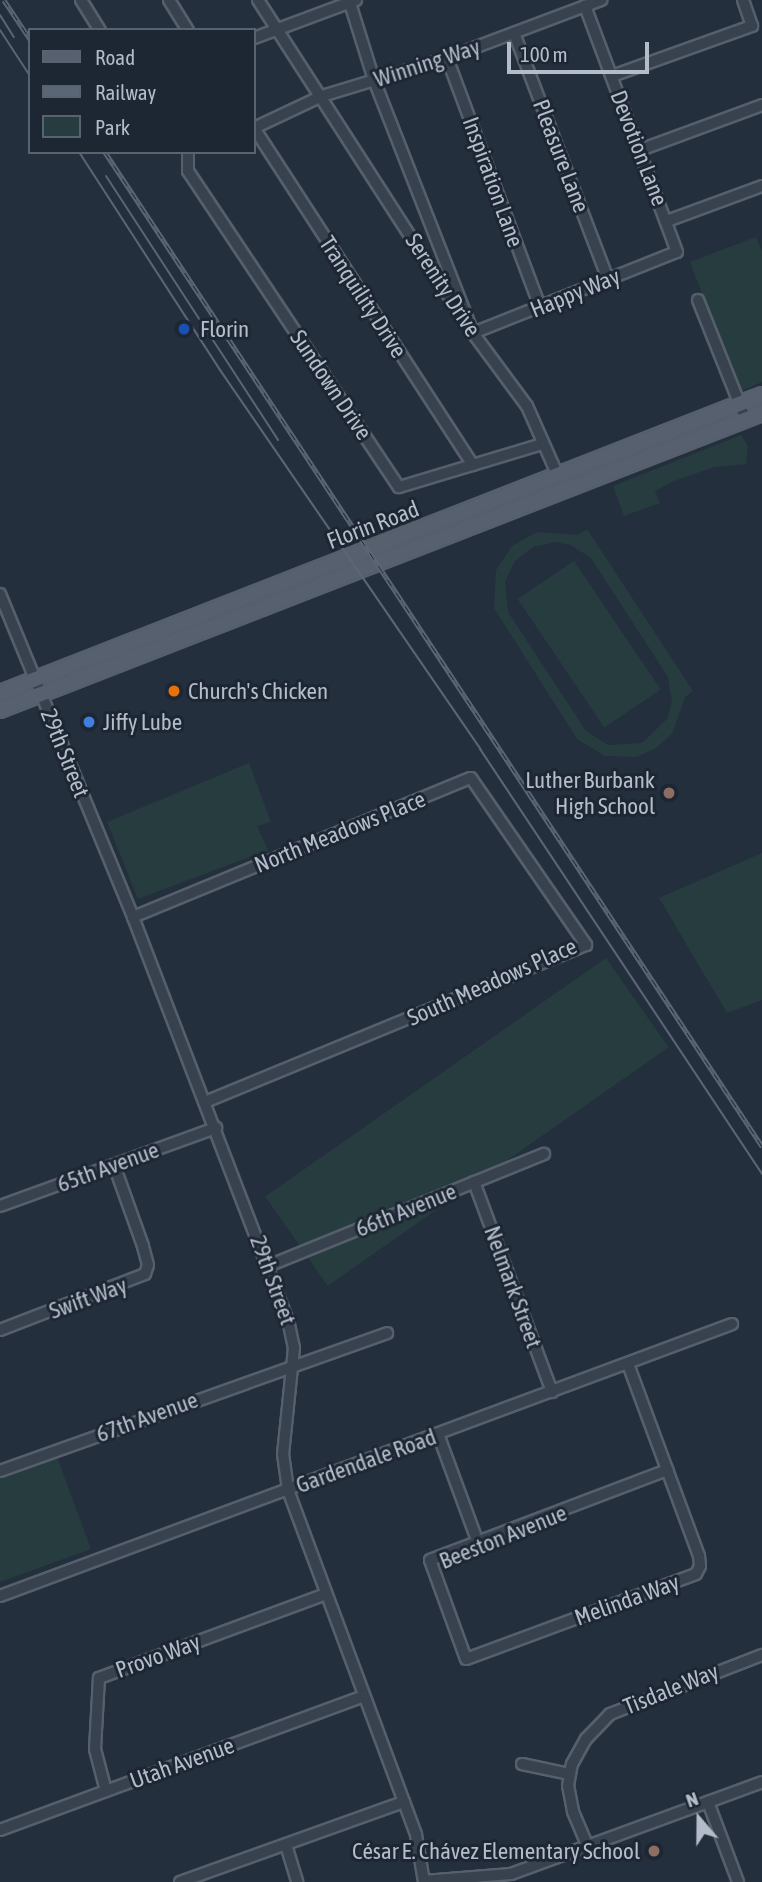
<!DOCTYPE html>
<meta charset="utf-8">
<style>
body{margin:0}
#map{position:relative;width:762px;height:1882px;overflow:hidden;background:#242f3e;font-family:"Asap Condensed",sans-serif}
div>[style]{position:absolute}
.green>*{inset:0;background:#263c3f;transform-origin:0 0}
.roads{filter:drop-shadow(2px 0 #565f6c) drop-shadow(-2px 0 #565f6c) drop-shadow(0 2px #565f6c) drop-shadow(0 -2px #565f6c)}
.minor>*{height:10px;margin:-5px;padding:0 5px;transform-origin:5px;border-radius:5px;background:#38414e}
.major>*{height:14px;margin:-7px;padding:0 7px;transform-origin:7px;border-radius:7px;background:#56606e}
.tram>*{height:2px;margin:-1px;padding:0 1px;transform-origin:1px;border-radius:1px;background:#5a6575}
.rail>*{height:5px;margin-top:-2.5px;transform-origin:0;background:repeating-linear-gradient(90deg,#1d2633 0 8px,#5a6575 0 16px);box-sizing:border-box;border-block:2px solid #5a6575}
.dots>*{width:19px;height:19px;translate:-50% -50%;box-sizing:border-box;border:4px solid #1d2633;border-radius:50%}
span{translate:-50% -50%;white-space:nowrap;text-align:center;line-height:1.15;-webkit-text-stroke:6px #1d2633;paint-order:stroke}
.street-label{font-size:23px;color:#b4bcc9}
.poi-label{font-size:23px;color:#b4bcc9}
.left{translate:0 -50%;text-align:left}
.right{translate:-100% -50%;text-align:right}
.legend{position:absolute;left:28px;top:28px;width:228px;height:126px;box-sizing:border-box;background:#1d2633;border:2px solid #59626f;margin:0;padding:9px 12px;list-style:none;font-size:21px;color:#b4bcc9}
.legend li{display:flex;align-items:center;gap:14px;height:35px}
.legend b{width:35px;border:2px solid #59626f}
.north{position:absolute;left:664px;top:1784px;width:70px;height:70px;-webkit-text-stroke:5px #1d2633;paint-order:stroke;rotate:340deg;font-size:19px;font-weight:700;line-height:28px;text-align:center;color:#b4bcc9}
.north::after{content:'';display:block;margin:auto;width:24px;height:32px;background:#b4bcc9;clip-path:polygon(50% 0,100% 100%,50% 72%,0 100%)}
.scale{position:absolute;left:507px;top:42px;width:142px;height:32px;box-sizing:border-box;border:4px solid #b4bcc9;border-top:0;padding-left:9px;font-size:21px;line-height:24px;white-space:nowrap;color:#b4bcc9;-webkit-text-stroke:5px #1d2633;paint-order:stroke}
</style>
<div id="map">
<div class="green">
<div style="clip-path:polygon(756px 237px,762px 252px,762px 382px,739px 392px,690px 262px)"></div>
<div style="clip-path:polygon(741px 435px,748px 446px,746px 464px,714px 467px,674px 481px,655px 491px,660px 503px,624px 516px,613px 486px)"></div>
<div style="clip-path:polygon(evenodd,587px 529px,693px 691px,685px 697px,672px 734px,656px 748px,637px 757px,605px 756px,577px 739px,494px 608px,496px 570px,512px 546px,537px 532px,578px 535px,587px 529px,556px 542px,571px 545px,591px 558px,668px 677px,672px 702px,667px 719px,642px 743px,608px 745px,586px 731px,508px 612px,505px 582px,515px 561px,533px 547px,556px 542px)"></div>
<div style="left:574px;top:561px;width:155px;height:68px;rotate:56deg"></div>
<div style="clip-path:polygon(249px 763px,271px 822px,257px 826px,268px 850px,138px 899px,107px 822px)"></div>
<div style="clip-path:polygon(762px 853px,762px 1000px,727px 1013px,659px 898px)"></div>
<div style="left:606px;top:958px;width:109px;height:416px;rotate:55deg"></div>
<div style="clip-path:polygon(57px 1457px,91px 1549px,0 1582px,0 1478px)"></div>
</div>
<div class="roads">
<div class="minor">
<div style="left:81px;top:0;width:36px;rotate:58deg"></div>
<div style="left:169px;top:0;width:36px;rotate:58deg"></div>
<div style="left:258px;top:0;width:371px;rotate:57.2deg"></div>
<div style="left:349px;top:0;width:84px;rotate:72.6deg"></div>
<div style="left:374px;top:80px;width:272px;rotate:68.6deg"></div>
<div style="left:473px;top:333px;width:219px;rotate:-21.7deg"></div>
<div style="left:677px;top:252px;width:263px;rotate:-110.5deg"></div>
<div style="left:514px;top:33px;width:263px;rotate:69.1deg"></div>
<div style="left:254px;top:38px;width:109px;rotate:-20.4deg"></div>
<div style="left:447px;top:58px;width:266px;rotate:69.5deg"></div>
<div style="left:612px;top:76px;width:149px;rotate:-19.7deg"></div>
<div style="left:752px;top:26px;width:28px;rotate:-109deg"></div>
<div style="left:254px;top:128px;width:402px;rotate:57deg"></div>
<div style="left:254px;top:128px;width:75px;rotate:-25.2deg"></div>
<div style="left:322px;top:96px;width:131px;rotate:-16.9deg"></div>
<div style="left:447px;top:58px;width:165px;rotate:-20.6deg"></div>
<div style="left:640px;top:150px;width:130px;rotate:-20.2deg"></div>
<div style="left:188px;top:152px;width:19px;rotate:90deg"></div>
<div style="left:188px;top:171px;width:380px;rotate:56.3deg"></div>
<div style="left:399px;top:487px;width:149px;rotate:-16.7deg"></div>
<div style="left:667px;top:221px;width:101px;rotate:-20.2deg"></div>
<div style="left:698px;top:300px;width:129px;rotate:68.2deg"></div>
<div style="left:470px;top:329px;width:96px;rotate:53.5deg"></div>
<div style="left:527px;top:406px;width:77px;rotate:66.1deg"></div>
<div style="left:0;top:594px;width:349px;rotate:67.6deg"></div>
<div style="left:133px;top:917px;width:432px;rotate:69deg"></div>
<div style="left:288px;top:1320px;width:29px;rotate:78deg"></div>
<div style="left:294px;top:1348px;width:107px;rotate:95.9deg"></div>
<div style="left:283px;top:1454px;width:36px;rotate:82deg"></div>
<div style="left:288px;top:1490px;width:368px;rotate:69.6deg"></div>
<div style="left:416px;top:1835px;width:48px;rotate:80.3deg"></div>
<div style="left:133px;top:917px;width:365px;rotate:-22.4deg"></div>
<div style="left:471px;top:778px;width:203px;rotate:55.4deg"></div>
<div style="left:586px;top:945px;width:411px;rotate:157.6deg"></div>
<div style="left:474px;top:1182px;width:224px;rotate:69.6deg"></div>
<div style="left:0;top:1206px;width:230px;rotate:-19.9deg"></div>
<div style="left:268px;top:1266px;width:298px;rotate:-22.1deg"></div>
<div style="left:0;top:1330px;width:155px;rotate:-21.1deg"></div>
<div style="left:145px;top:1274px;width:9px;rotate:-72deg"></div>
<div style="left:148px;top:1265px;width:20px;rotate:-105deg"></div>
<div style="left:143px;top:1246px;width:86px;rotate:-109.7deg"></div>
<div style="left:628px;top:1364px;width:205px;rotate:69.7deg"></div>
<div style="left:699px;top:1556px;width:10px;rotate:84deg"></div>
<div style="left:700px;top:1566px;width:9px;rotate:117deg"></div>
<div style="left:696px;top:1574px;width:245px;rotate:159.7deg"></div>
<div style="left:466px;top:1659px;width:105px;rotate:-110deg"></div>
<div style="left:430px;top:1560px;width:254px;rotate:-20.8deg"></div>
<div style="left:438px;top:1434px;width:116px;rotate:69.8deg"></div>
<div style="left:0;top:1471px;width:411px;rotate:-19.6deg"></div>
<div style="left:0;top:1596px;width:781px;rotate:-20.38deg"></div>
<div style="left:522px;top:1764px;width:49px;rotate:11.8deg"></div>
<div style="left:106px;top:1791px;width:43px;rotate:-104.7deg"></div>
<div style="left:95px;top:1749px;width:71px;rotate:-86.8deg"></div>
<div style="left:99px;top:1678px;width:242px;rotate:-20.3deg"></div>
<div style="left:708px;top:1802px;width:85px;rotate:69.4deg"></div>
<div style="left:0;top:1830px;width:388px;rotate:-20.2deg"></div>
<div style="left:286px;top:1845px;width:39px;rotate:73deg"></div>
<div style="left:588px;top:1847px;width:39px;rotate:-113deg"></div>
<div style="left:573px;top:1811px;width:25px;rotate:-101deg"></div>
<div style="left:568px;top:1786px;width:22px;rotate:-80deg"></div>
<div style="left:572px;top:1764px;width:29px;rotate:-61deg"></div>
<div style="left:586px;top:1739px;width:35px;rotate:-46deg"></div>
<div style="left:610px;top:1714px;width:163px;rotate:-21.2deg"></div>
<div style="left:424px;top:1881px;width:87px;rotate:-4.6deg"></div>
<div style="left:511px;top:1874px;width:267px;rotate:-20.1deg"></div>
<div style="left:180px;top:1882px;width:238px;rotate:-19.7deg"></div>
</div>
<div class="major">
<div style="left:0;top:693px;width:818px;rotate:-21.36deg"></div>
<div style="left:0;top:710px;width:818px;rotate:-21.29deg"></div>
</div>
</div>
<div class="tram">
<div style="left:0;top:15px;width:26px;rotate:58deg"></div>
<div style="left:0;top:30px;width:55px;rotate:56.9deg"></div>
<div style="left:79px;top:152px;width:260px;rotate:57.1deg"></div>
<div style="left:220px;top:370px;width:460px;rotate:55.5deg"></div>
<div style="left:480px;top:749px;width:510px;rotate:56.43deg"></div>
<div style="left:106px;top:176px;width:315px;rotate:56.9deg"></div>
</div>
<div class="rail">
<div style="left:4px;top:0;width:47px;rotate:56.3deg"></div>
<div style="left:105px;top:152px;width:1192px;rotate:56.54deg"></div>
</div>
<div class="dots">
<div style="left:184px;top:329px;background:#1a4fb4"></div>
<div style="left:174px;top:691px;background:#e8710a"></div>
<div style="left:89px;top:722px;background:#3f7fe0"></div>
<div style="left:669px;top:793px;background:#8d6e63"></div>
<div style="left:654px;top:1851px;background:#8d6e63"></div>
</div>
<div class="street-label">
<span style="left:427px;top:63px;rotate:-18deg">Winning Way</span>
<span style="left:639px;top:148px;rotate:69deg">Devotion Lane</span>
<span style="left:561px;top:156px;rotate:69deg">Pleasure Lane</span>
<span style="left:493px;top:182px;rotate:70deg">Inspiration Lane</span>
<span style="left:443px;top:285px;rotate:57deg">Serenity Drive</span>
<span style="left:575px;top:293px;rotate:-22deg">Happy Way</span>
<span style="left:363px;top:297px;rotate:57deg">Tranquility Drive</span>
<span style="left:331px;top:385px;rotate:56deg">Sundown Drive</span>
<span style="left:373px;top:525px;rotate:-21deg">Florin Road</span>
<span style="left:65px;top:753px;rotate:68deg">29th Street</span>
<span style="left:340px;top:832px;rotate:-22deg">North Meadows Place</span>
<span style="left:492px;top:982px;rotate:-24deg">South Meadows Place</span>
<span style="left:108px;top:1167px;rotate:-20deg">65th Avenue</span>
<span style="left:406px;top:1210px;rotate:-22deg">66th Avenue</span>
<span style="left:273px;top:1280px;rotate:70deg">29th Street</span>
<span style="left:513px;top:1287px;rotate:70deg">Nelmark Street</span>
<span style="left:88px;top:1298px;rotate:-20deg">Swift Way</span>
<span style="left:147px;top:1417px;rotate:-20deg">67th Avenue</span>
<span style="left:366px;top:1461px;rotate:-20deg">Gardendale Road</span>
<span style="left:503px;top:1537px;rotate:-22deg">Beeston Avenue</span>
<span style="left:627px;top:1600px;rotate:-20deg">Melinda Way</span>
<span style="left:158px;top:1656px;rotate:-20deg">Provo Way</span>
<span style="left:671px;top:1689px;rotate:-22deg">Tisdale Way</span>
<span style="left:182px;top:1763px;rotate:-20deg">Utah Avenue</span>
</div>
<div class="poi-label">
<span class="left" style="left:200px;top:329px">Florin</span>
<span class="left" style="left:188px;top:691px">Church's Chicken</span>
<span class="left" style="left:103px;top:722px">Jiffy Lube</span>
<span class="right" style="left:655px;top:793px">Luther Burbank<br>High School</span>
<span class="right" style="left:640px;top:1851px">César E. Chávez Elementary School</span>
</div>
<ul class="legend">
<li><b style="height:9px;background:#56606e"></b>Road</li>
<li><b style="height:9px;background:#5a6575"></b>Railway</li>
<li><b style="height:19px;background:#263c3f"></b>Park</li>
</ul>
<div class="north">N</div>
<div class="scale">100 m</div>
</div>
